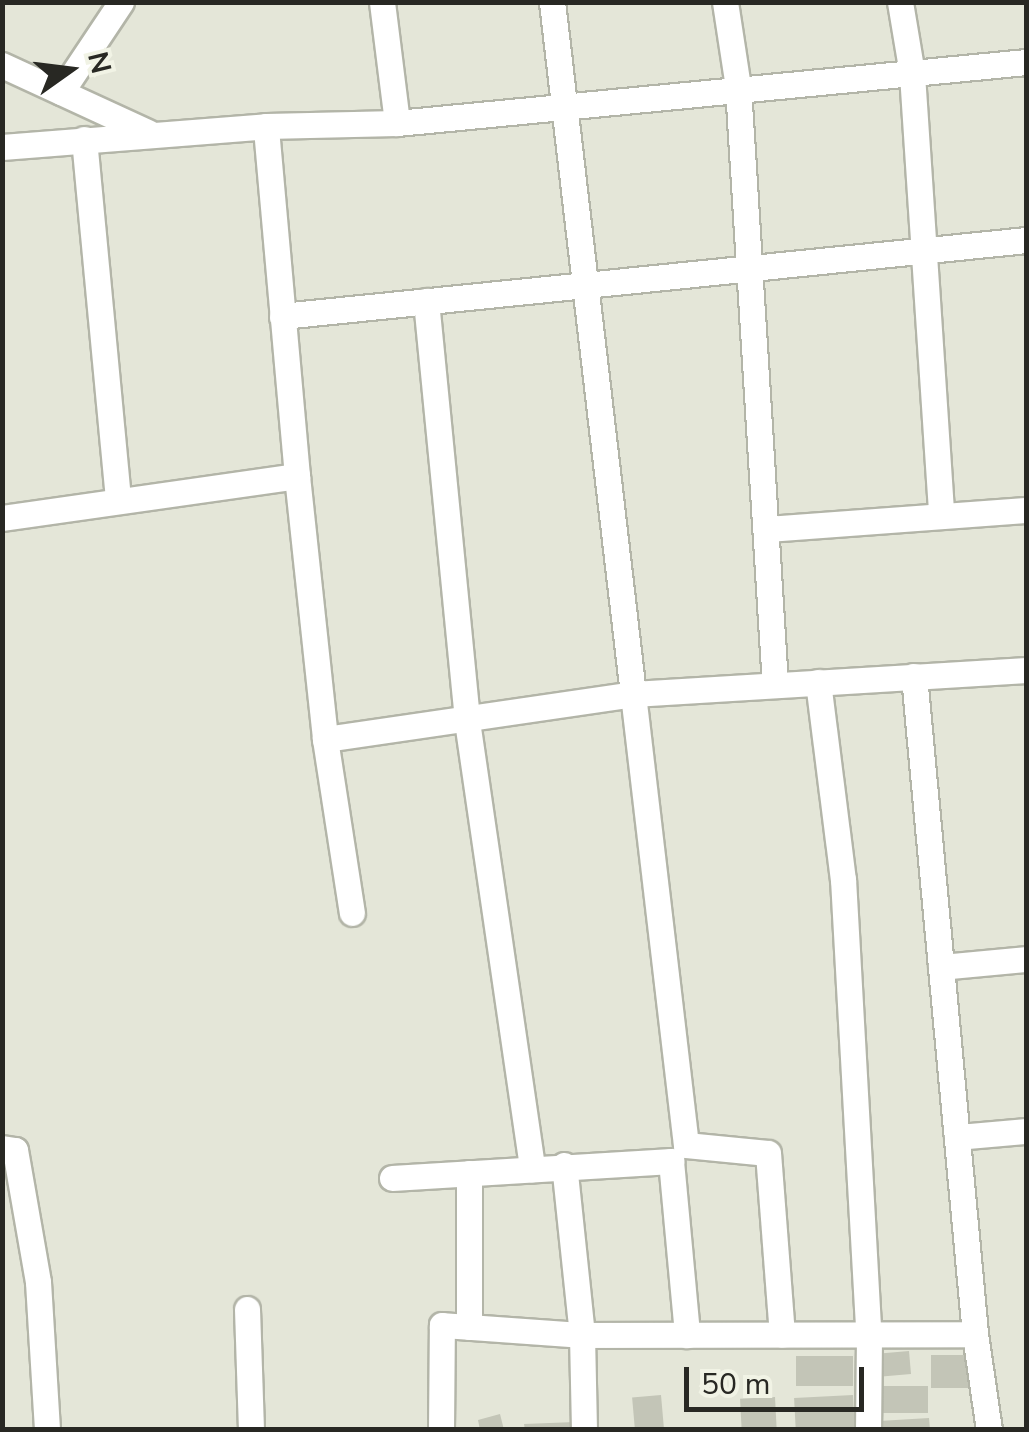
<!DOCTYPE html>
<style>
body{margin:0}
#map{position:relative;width:1029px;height:1432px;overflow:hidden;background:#e4e6d8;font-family:"Nunito Sans",sans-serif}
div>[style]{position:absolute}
.building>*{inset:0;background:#c3c5b7;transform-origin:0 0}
.roads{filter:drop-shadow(2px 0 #b3b5a8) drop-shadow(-2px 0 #b3b5a8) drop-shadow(0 2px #b3b5a8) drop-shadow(0 -2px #b3b5a8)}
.minor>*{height:25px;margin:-12.5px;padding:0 12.5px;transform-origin:12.5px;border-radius:12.5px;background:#fff}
span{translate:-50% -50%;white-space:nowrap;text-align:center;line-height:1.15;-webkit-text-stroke:8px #f1f3e5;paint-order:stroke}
.frame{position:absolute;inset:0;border:5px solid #282823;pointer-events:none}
.north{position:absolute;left:20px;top:20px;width:100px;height:100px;-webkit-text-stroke:8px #f1f3e5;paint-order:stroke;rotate:76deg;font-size:28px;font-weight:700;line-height:40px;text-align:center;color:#282823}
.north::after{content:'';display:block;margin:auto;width:35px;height:45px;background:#282823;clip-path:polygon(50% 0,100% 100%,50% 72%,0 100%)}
.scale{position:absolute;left:684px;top:1367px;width:180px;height:45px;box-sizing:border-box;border:5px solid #282823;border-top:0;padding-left:12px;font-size:30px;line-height:35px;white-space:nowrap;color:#282823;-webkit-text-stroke:8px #f1f3e5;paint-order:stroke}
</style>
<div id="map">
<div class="building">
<div style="left:909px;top:1351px;width:23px;height:29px;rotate:85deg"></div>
<div style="left:931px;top:1355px;width:42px;height:33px"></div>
<div style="left:796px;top:1356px;width:57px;height:30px"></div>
<div style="left:880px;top:1386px;width:48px;height:27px"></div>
<div style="left:661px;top:1395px;width:35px;height:29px;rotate:85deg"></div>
<div style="left:853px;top:1395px;width:34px;height:59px;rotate:87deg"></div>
<div style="left:775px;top:1397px;width:33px;height:35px;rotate:87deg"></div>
<div style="clip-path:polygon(500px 1414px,504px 1430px,480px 1430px,478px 1420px)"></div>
<div style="clip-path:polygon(929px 1418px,930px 1430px,880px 1430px,879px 1421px)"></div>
<div style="clip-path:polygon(575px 1422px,576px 1430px,525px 1430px,524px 1424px)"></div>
</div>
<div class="roads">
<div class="minor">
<div style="left:382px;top:2px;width:122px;rotate:82.9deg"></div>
<div style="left:552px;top:2px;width:697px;rotate:83.32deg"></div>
<div style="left:633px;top:694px;width:394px;rotate:-3.5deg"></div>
<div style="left:725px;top:2px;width:86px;rotate:81.3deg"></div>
<div style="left:738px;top:87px;width:599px;rotate:86.46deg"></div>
<div style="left:900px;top:2px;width:73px;rotate:80.5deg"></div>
<div style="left:912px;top:74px;width:443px;rotate:86.2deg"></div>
<div style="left:2px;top:65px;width:161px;rotate:24.7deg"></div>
<div style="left:61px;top:92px;width:108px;rotate:-56.3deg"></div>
<div style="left:84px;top:139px;width:362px;rotate:84.6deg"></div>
<div style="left:2px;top:147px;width:265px;rotate:-4.5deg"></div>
<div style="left:266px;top:126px;width:131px;rotate:-1.3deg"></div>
<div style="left:397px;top:123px;width:632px;rotate:-5.54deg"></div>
<div style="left:426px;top:301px;width:422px;rotate:84.4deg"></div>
<div style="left:467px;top:721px;width:453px;rotate:81.7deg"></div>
<div style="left:282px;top:316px;width:748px;rotate:-5.83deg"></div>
<div style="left:297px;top:476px;width:264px;rotate:83.9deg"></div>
<div style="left:325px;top:739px;width:176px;rotate:81.2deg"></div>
<div style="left:2px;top:518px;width:298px;rotate:-8.1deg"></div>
<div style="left:297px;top:476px;width:351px;rotate:-95.1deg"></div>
<div style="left:766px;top:529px;width:261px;rotate:-4.2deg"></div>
<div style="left:914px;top:676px;width:661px;rotate:84.7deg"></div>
<div style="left:818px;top:682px;width:199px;rotate:82.8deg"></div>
<div style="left:843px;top:879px;width:459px;rotate:86.8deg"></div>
<div style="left:869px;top:1337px;width:93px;rotate:90.6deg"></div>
<div style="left:325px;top:739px;width:311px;rotate:-8.3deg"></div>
<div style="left:633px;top:694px;width:454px;rotate:83.3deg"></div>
<div style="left:686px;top:1145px;width:82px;rotate:5.6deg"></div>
<div style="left:768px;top:1153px;width:182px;rotate:85.6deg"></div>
<div style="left:941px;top:967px;width:85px;rotate:-5.4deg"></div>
<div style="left:957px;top:1137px;width:69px;rotate:-5deg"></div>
<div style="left:2px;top:1148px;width:13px;rotate:9deg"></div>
<div style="left:15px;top:1150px;width:134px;rotate:80.1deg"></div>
<div style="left:38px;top:1282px;width:148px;rotate:86.5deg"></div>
<div style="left:392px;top:1178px;width:280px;rotate:-3.5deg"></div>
<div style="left:671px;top:1161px;width:175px;rotate:84.7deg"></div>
<div style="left:247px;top:1309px;width:121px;rotate:88.1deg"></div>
<div style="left:469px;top:1327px;width:154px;rotate:-90deg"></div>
<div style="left:441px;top:1430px;width:105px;rotate:-89.5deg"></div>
<div style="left:442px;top:1325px;width:140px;rotate:4.1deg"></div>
<div style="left:582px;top:1335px;width:171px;rotate:-96deg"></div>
<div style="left:584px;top:1430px;width:95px;rotate:-91.2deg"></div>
<div style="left:582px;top:1335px;width:393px;rotate:-0.1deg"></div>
<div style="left:975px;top:1334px;width:97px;rotate:81.7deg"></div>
</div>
</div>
<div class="frame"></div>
<div class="north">N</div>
<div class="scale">50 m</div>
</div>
